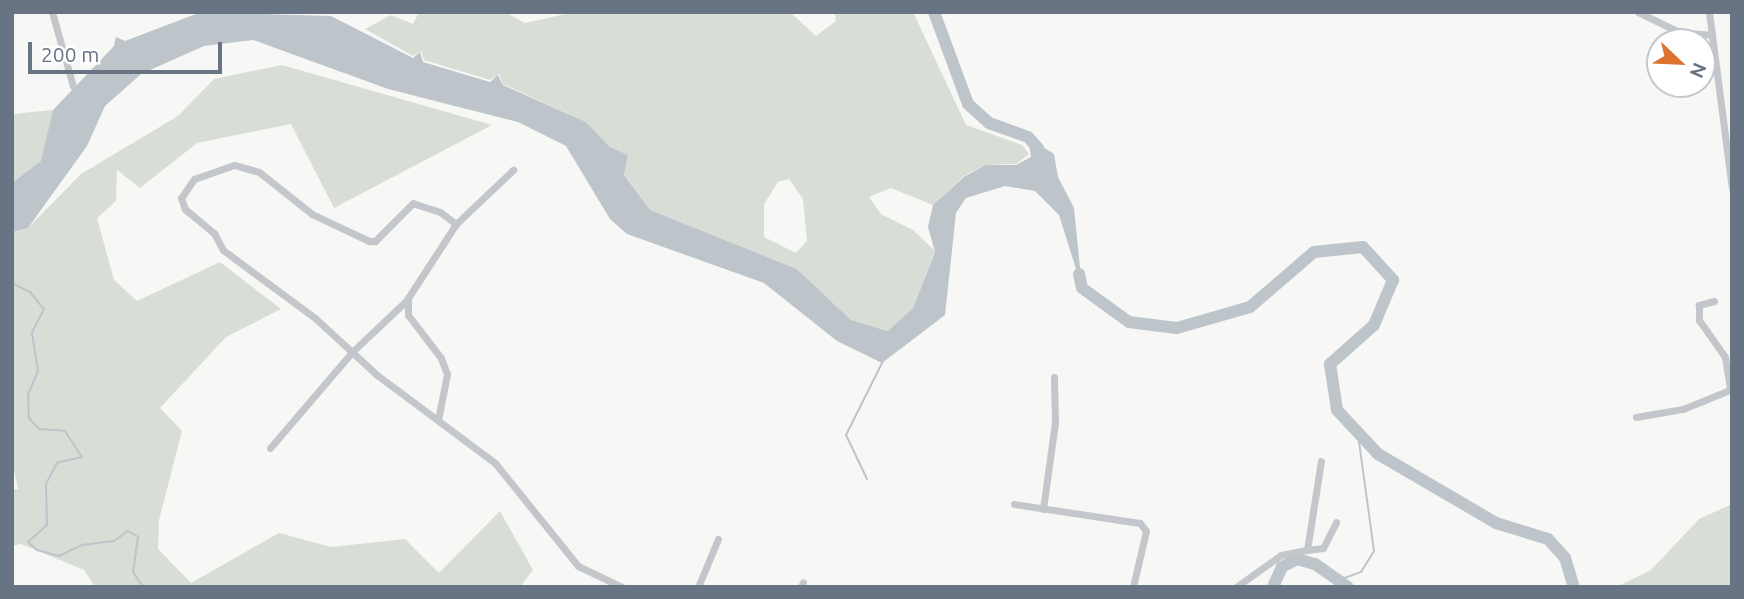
<!DOCTYPE html>
<style>
body{margin:0}
#map{position:relative;width:1744px;height:599px;overflow:hidden;background:#f7f7f5;font-family:Ubuntu,sans-serif}
div>[style]{position:absolute}
.green>*{inset:0;background:#d8ded6}
.water>*{inset:0;background:#bdc5cb}
.stream>*{height:2px;margin:-1px;padding:0 1px;transform-origin:1px;border-radius:1px;background:#bdc5cb}
.river>*{height:12px;margin:-6px;padding:0 6px;transform-origin:6px;border-radius:6px;background:#bdc5cb}
.minor>*{height:7px;margin:-3.5px;padding:0 3.5px;transform-origin:3.5px;border-radius:3.5px;background:#c3c6ca}
span{translate:-50% -50%;white-space:nowrap;text-align:center;line-height:1.15;-webkit-text-stroke:7px #fff;paint-order:stroke}
.frame{position:absolute;inset:0;border:14px solid #687384;pointer-events:none}
.north{position:absolute;left:1646px;top:28px;width:70px;height:70px;box-sizing:border-box;background:#fff;border:2px solid #c3c7ce;border-radius:50%;rotate:113deg;font-size:19px;font-weight:700;line-height:28px;text-align:center;color:#687384}
.north::after{content:'';display:block;margin:auto;width:24px;height:32px;background:#dc7330;clip-path:polygon(50% 0,100% 100%,50% 72%,0 100%)}
.scale{position:absolute;left:28px;top:42px;width:194px;height:32px;box-sizing:border-box;border:4px solid #687384;border-top:0;padding-left:9px;font-size:21px;line-height:24px;white-space:nowrap;color:#687384;-webkit-text-stroke:5px #fff;paint-order:stroke}
</style>
<div id="map">
<div class="green">
<div style="clip-path:polygon(evenodd,419px 12px,505px 12px,525px 23px,574px 12px,781px 12px,791px 13px,816px 36px,836px 21px,835px 12px,913px 12px,966px 125px,1022px 145px,1029px 154px,1016px 164px,986px 165px,965px 175px,933px 205px,891px 188px,869px 197px,881px 214px,913px 230px,935px 251px,913px 308px,889px 331px,851px 320px,797px 269px,650px 210px,624px 175px,628px 155px,610px 147px,586px 122px,503px 84px,499px 74px,490px 80px,424px 60px,421px 51px,413px 56px,365px 29px,391px 15px,413px 24px,419px 12px,789px 179px,803px 199px,807px 241px,796px 253px,764px 237px,764px 204px,778px 182px,789px 179px)"></div>
<div style="clip-path:polygon(282px 65px,492px 125px,334px 208px,291px 124px,197px 143px,140px 188px,117px 170px,116px 201px,97px 218px,114px 280px,137px 301px,220px 262px,281px 309px,226px 337px,160px 408px,182px 431px,159px 520px,158px 549px,191px 583px,279px 533px,331px 547px,405px 539px,439px 573px,500px 511px,533px 570px,520px 587px,95px 587px,84px 570px,21px 544px,12px 546px,12px 489px,18px 489px,12px 462px,12px 232px,28px 228px,81px 174px,178px 116px,214px 79px)"></div>
<div style="clip-path:polygon(53px 110px,42px 161px,12px 183px,12px 114px)"></div>
<div style="clip-path:polygon(1732px 504px,1732px 587px,1616px 587px,1651px 570px,1699px 519px)"></div>
</div>
<div class="water">
<div style="clip-path:polygon(201px 12px,331px 16px,413px 58px,420px 52px,423px 62px,490px 82px,498px 75px,503px 85px,586px 122px,610px 147px,628px 155px,624px 175px,650px 210px,797px 269px,851px 320px,888px 331px,913px 308px,935px 252px,928px 227px,933px 205px,965px 176px,986px 165px,1016px 165px,1031px 157px,1028px 137px,1054px 154px,1058px 177px,1074px 208px,1082px 288px,1059px 215px,1035px 191px,1005px 186px,966px 198px,956px 213px,945px 315px,882px 363px,837px 341px,764px 283px,627px 234px,610px 219px,566px 146px,518px 122px,388px 89px,253px 40px,204px 46px,141px 74px,105px 106px,87px 146px,28px 228px,12px 232px,12px 183px,41px 161px,53px 110px,114px 46px,116px 37px,125px 41px)"></div>
</div>
<div class="stream">
<div style="left:12px;top:283px;width:20px;rotate:27deg"></div>
<div style="left:30px;top:292px;width:22px;rotate:51deg"></div>
<div style="left:44px;top:309px;width:27px;rotate:117deg"></div>
<div style="left:32px;top:333px;width:38px;rotate:81deg"></div>
<div style="left:38px;top:371px;width:25px;rotate:113deg"></div>
<div style="left:28px;top:394px;width:24px;rotate:88deg"></div>
<div style="left:29px;top:418px;width:15px;rotate:48deg"></div>
<div style="left:39px;top:429px;width:26px;rotate:4deg"></div>
<div style="left:65px;top:431px;width:31px;rotate:57deg"></div>
<div style="left:82px;top:457px;width:26px;rotate:167deg"></div>
<div style="left:57px;top:463px;width:24px;rotate:118deg"></div>
<div style="left:46px;top:484px;width:41px;rotate:88.6deg"></div>
<div style="left:47px;top:525px;width:25px;rotate:138deg"></div>
<div style="left:28px;top:542px;width:12px;rotate:42deg"></div>
<div style="left:37px;top:550px;width:23px;rotate:15deg"></div>
<div style="left:59px;top:556px;width:25px;rotate:-26deg"></div>
<div style="left:82px;top:545px;width:32px;rotate:-7deg"></div>
<div style="left:114px;top:541px;width:17px;rotate:-36deg"></div>
<div style="left:128px;top:531px;width:12px;rotate:31deg"></div>
<div style="left:138px;top:537px;width:35px;rotate:98deg"></div>
<div style="left:133px;top:572px;width:18px;rotate:56deg"></div>
<div style="left:867px;top:479px;width:49px;rotate:-115.5deg"></div>
<div style="left:846px;top:435px;width:83px;rotate:-63.4deg"></div>
<div style="left:1339px;top:580px;width:23px;rotate:-20deg"></div>
<div style="left:1361px;top:572px;width:25px;rotate:-58deg"></div>
<div style="left:1374px;top:551px;width:118px;rotate:-97.8deg"></div>
</div>
<div class="river">
<div style="left:934px;top:12px;width:98px;rotate:69.7deg"></div>
<div style="left:968px;top:104px;width:28px;rotate:42deg"></div>
<div style="left:989px;top:123px;width:41px;rotate:19.7deg"></div>
<div style="left:1028px;top:137px;width:15px;rotate:48deg"></div>
<div style="left:1079px;top:274px;width:14px;rotate:78deg"></div>
<div style="left:1082px;top:288px;width:58px;rotate:35.9deg"></div>
<div style="left:1129px;top:322px;width:48px;rotate:7.1deg"></div>
<div style="left:1177px;top:328px;width:76px;rotate:-16deg"></div>
<div style="left:1250px;top:307px;width:84px;rotate:-40.7deg"></div>
<div style="left:1314px;top:252px;width:49px;rotate:-5.8deg"></div>
<div style="left:1363px;top:247px;width:45px;rotate:47.7deg"></div>
<div style="left:1393px;top:280px;width:49px;rotate:112.9deg"></div>
<div style="left:1374px;top:325px;width:59px;rotate:138.4deg"></div>
<div style="left:1330px;top:364px;width:47px;rotate:81.3deg"></div>
<div style="left:1337px;top:410px;width:60px;rotate:47deg"></div>
<div style="left:1378px;top:454px;width:137px;rotate:30.3deg"></div>
<div style="left:1496px;top:523px;width:54px;rotate:17.1deg"></div>
<div style="left:1548px;top:539px;width:25px;rotate:48deg"></div>
<div style="left:1565px;top:558px;width:30px;rotate:73deg"></div>
<div style="left:1273px;top:587px;width:22px;rotate:-66deg"></div>
<div style="left:1282px;top:567px;width:17px;rotate:-28deg"></div>
<div style="left:1297px;top:559px;width:19px;rotate:16deg"></div>
<div style="left:1315px;top:564px;width:40px;rotate:34.9deg"></div>
</div>
<div class="minor">
<div style="left:52px;top:12px;width:77px;rotate:74.2deg"></div>
<div style="left:1638px;top:12px;width:46px;rotate:26deg"></div>
<div style="left:1679px;top:32px;width:33px;rotate:5deg"></div>
<div style="left:1709px;top:12px;width:178px;rotate:82.6deg"></div>
<div style="left:456px;top:224px;width:20px;rotate:-143deg"></div>
<div style="left:440px;top:212px;width:28px;rotate:-162deg"></div>
<div style="left:413px;top:203px;width:54px;rotate:135deg"></div>
<div style="left:375px;top:241px;width:6px;rotate:180deg"></div>
<div style="left:369px;top:241px;width:63px;rotate:-154.7deg"></div>
<div style="left:312px;top:214px;width:68px;rotate:-141.6deg"></div>
<div style="left:259px;top:172px;width:26px;rotate:-164deg"></div>
<div style="left:234px;top:165px;width:42px;rotate:160.7deg"></div>
<div style="left:194px;top:179px;width:23px;rotate:124deg"></div>
<div style="left:181px;top:198px;width:12px;rotate:70deg"></div>
<div style="left:185px;top:209px;width:38px;rotate:40deg"></div>
<div style="left:214px;top:233px;width:19px;rotate:62deg"></div>
<div style="left:223px;top:250px;width:114px;rotate:36.5deg"></div>
<div style="left:315px;top:318px;width:84px;rotate:42.6deg"></div>
<div style="left:377px;top:375px;width:147px;rotate:36.7deg"></div>
<div style="left:495px;top:463px;width:132px;rotate:51.1deg"></div>
<div style="left:578px;top:566px;width:49px;rotate:25.5deg"></div>
<div style="left:1714px;top:301px;width:16px;rotate:165deg"></div>
<div style="left:1699px;top:305px;width:15px;rotate:90deg"></div>
<div style="left:1699px;top:320px;width:45px;rotate:54.9deg"></div>
<div style="left:1725px;top:357px;width:32px;rotate:81deg"></div>
<div style="left:1636px;top:417px;width:48px;rotate:-9.7deg"></div>
<div style="left:1683px;top:409px;width:53px;rotate:-22.2deg"></div>
<div style="left:438px;top:420px;width:47px;rotate:-78.9deg"></div>
<div style="left:447px;top:374px;width:17px;rotate:-111deg"></div>
<div style="left:441px;top:358px;width:54px;rotate:-127.5deg"></div>
<div style="left:408px;top:315px;width:17px;rotate:-90deg"></div>
<div style="left:408px;top:298px;width:88px;rotate:-57deg"></div>
<div style="left:456px;top:224px;width:79px;rotate:-43.5deg"></div>
<div style="left:270px;top:448px;width:126px;rotate:-49.5deg"></div>
<div style="left:352px;top:352px;width:77px;rotate:-43.4deg"></div>
<div style="left:1014px;top:504px;width:127px;rotate:8.6deg"></div>
<div style="left:1140px;top:523px;width:10px;rotate:53deg"></div>
<div style="left:1146px;top:531px;width:57px;rotate:103.1deg"></div>
<div style="left:1043px;top:509px;width:88px;rotate:-82.1deg"></div>
<div style="left:1055px;top:422px;width:45px;rotate:-91.3deg"></div>
<div style="left:1307px;top:550px;width:16px;rotate:-7deg"></div>
<div style="left:1323px;top:548px;width:29px;rotate:-63deg"></div>
<div style="left:698px;top:587px;width:52px;rotate:-67.4deg"></div>
<div style="left:801px;top:587px;width:5px;rotate:-68deg"></div>
<div style="left:1236px;top:587px;width:55px;rotate:-35.4deg"></div>
<div style="left:1281px;top:555px;width:26px;rotate:-11deg"></div>
<div style="left:1307px;top:550px;width:90px;rotate:-81.1deg"></div>
</div>
<div class="frame"></div>
<div class="north">N</div>
<div class="scale">200 m</div>
</div>
